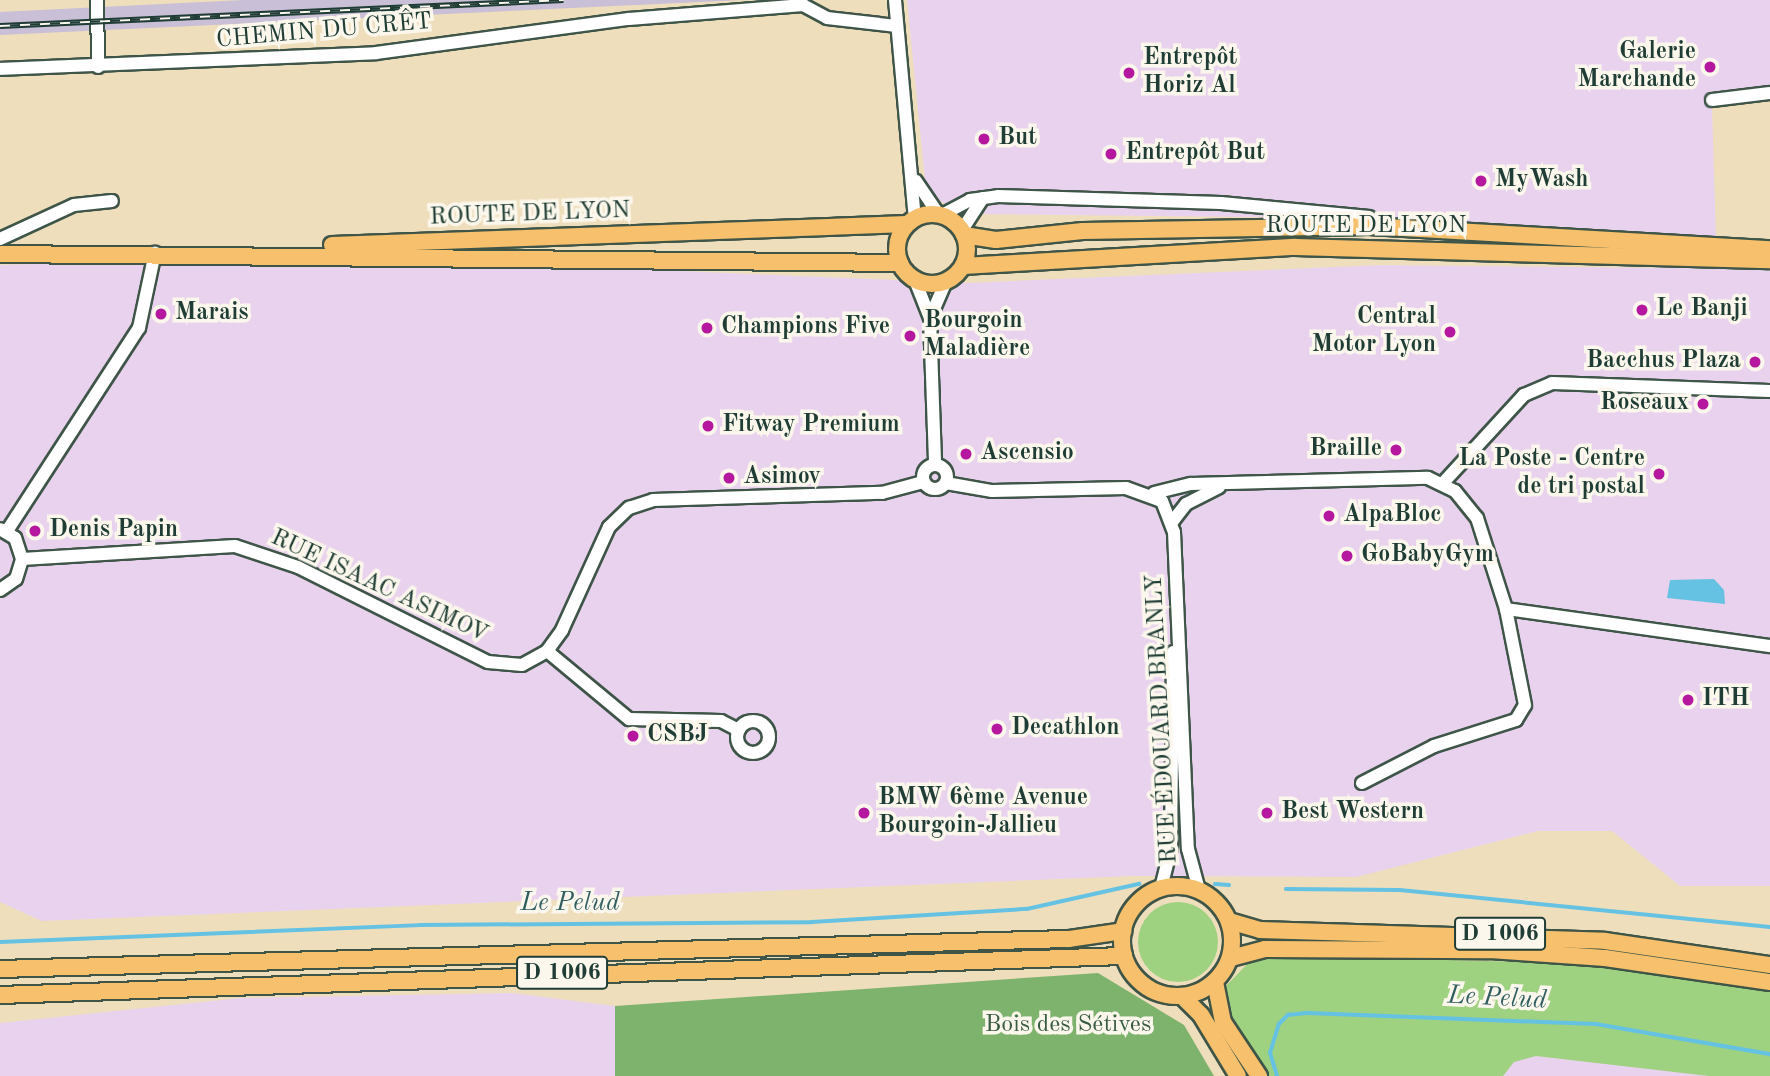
<!DOCTYPE html>
<meta charset="utf-8">
<style>
body{margin:0}
#map{position:relative;width:1770px;height:1076px;overflow:hidden;background:#efdebc;font-family:"Old Standard TT",serif}
div>[style]{position:absolute}
.built>*{inset:0;background:#e9d2ed}
.industrial>*{inset:0;background:#c9bfd7}
.green>*{inset:0;background:#9ed180}
.round{border-radius:50%}
.forest>*{inset:0;background:#7eb36e}
.water>*{inset:0;background:#65c2e3}
.stream>*{height:3.5px;margin:-1.75px;padding:0 1.75px;transform-origin:1.75px;border-radius:1.75px;background:#65c2e3}
.roads{filter:drop-shadow(2px 0 #3e5548) drop-shadow(-2px 0 #3e5548) drop-shadow(0 2px #3e5548) drop-shadow(0 -2px #3e5548)}
.minor>*{height:12px;margin:-6px;padding:0 6px;transform-origin:6px;border-radius:6px;background:#fff}
.minor>.ring{margin:-6px;padding:0;box-sizing:content-box;background:none;border:12px solid #fff;border-radius:50%}
.major>*{height:16px;margin:-8px;padding:0 8px;transform-origin:8px;border-radius:8px;background:#f7c06c}
.major>.ring{margin:-8px;padding:0;box-sizing:content-box;background:none;border:16px solid #f7c06c;border-radius:50%}
.rail>*{height:6px;margin-top:-3px;transform-origin:0;background:repeating-linear-gradient(90deg,#fbf7ec 0 10px,#1f3d34 0 20px);box-sizing:border-box;border-block:2px solid #1f3d34}
.dots>*{width:19px;height:19px;translate:-50% -50%;box-sizing:border-box;border:4px solid #fbf7ec;border-radius:50%}
span{translate:-50% -50%;white-space:nowrap;text-align:center;line-height:1.15;-webkit-text-stroke:7px #fbf7ec;paint-order:stroke}
.shield-label span{padding:2px 5px;background:#fbf7ec;border:2px solid;border-radius:5px;-webkit-text-stroke-width:0}
.shield-label{font-size:23px;color:#1f3d34;font-weight:700}
.street-label{font-size:24px;color:#1f3d34}
.poi-label{font-size:24px;color:#1f3d34;font-weight:700}
.right{translate:-100% -50%;text-align:right}
.left{translate:0 -50%;text-align:left}
.park-label{font-size:24px;color:#385b43}
.water-label{font-size:26px;color:#305e60;font-style:italic}
</style>
<div id="map">
<div class="built">
<div style="clip-path:polygon(907px 0,1770px 0,1770px 99px,1712px 107px,1716px 238px,1345px 218px,958px 214px,926px 190px)"></div>
<div style="clip-path:polygon(184px 259px,467px 262px,967px 283px,1381px 265px,1770px 269px,1770px 886px,1680px 886px,1612px 831px,1538px 831px,1356px 877px,1134px 876px,42px 921px,0 902px,0 265px)"></div>
<div style="clip-path:polygon(512px 993px,615px 1006px,615px 1076px,0 1076px,0 1023px,240px 998px)"></div>
<div style="clip-path:polygon(1536px 1056px,1715px 1076px,1280px 1076px,1524px 1056px)"></div>
</div>
<div class="industrial">
<div style="clip-path:polygon(243px 0,743px 0,0 35px,0 12px)"></div>
</div>
<div class="green">
<div class="round" style="left:1138px;top:902px;width:80px;height:80px"></div>
<div style="clip-path:polygon(1293px 956px,1570px 963px,1770px 990px,1770px 1076px,1709px 1076px,1536px 1056px,1514px 1062px,1503px 1076px,1269px 1076px,1231px 1018px,1224px 988px,1252px 959px)"></div>
</div>
<div class="forest">
<div style="clip-path:polygon(1098px 973px,1184px 1025px,1214px 1076px,615px 1076px,615px 1006px)"></div>
</div>
<div class="water">
<div style="clip-path:polygon(1714px 579px,1724px 590px,1725px 604px,1667px 598px,1670px 580px)"></div>
</div>
<div class="stream">
<div style="left:1215px;top:884px;width:14px;rotate:4deg"></div>
<div style="left:1286px;top:889px;width:114px;rotate:0.5deg"></div>
<div style="left:1400px;top:890px;width:372px;rotate:5.7deg"></div>
<div style="left:0;top:942px;width:420px;rotate:-2.3deg"></div>
<div style="left:420px;top:925px;width:392px;rotate:-0.4deg"></div>
<div style="left:812px;top:922px;width:215px;rotate:-3.5deg"></div>
<div style="left:1027px;top:909px;width:115px;rotate:-12.6deg"></div>
<div style="left:1277px;top:1076px;width:24px;rotate:-107deg"></div>
<div style="left:1270px;top:1053px;width:30px;rotate:-73deg"></div>
<div style="left:1279px;top:1024px;width:13px;rotate:-45deg"></div>
<div style="left:1288px;top:1015px;width:20px;rotate:-6deg"></div>
<div style="left:1308px;top:1013px;width:288px;rotate:2.2deg"></div>
<div style="left:1596px;top:1024px;width:177px;rotate:9.8deg"></div>
</div>
<div class="roads">
<div class="minor">
<div style="left:97px;top:0;width:67px;rotate:89.1deg"></div>
<div style="left:895px;top:0;width:219px;rotate:84.8deg"></div>
<div style="left:0;top:69px;width:376px;rotate:-2.4deg"></div>
<div style="left:376px;top:53px;width:255px;rotate:-7.7deg"></div>
<div style="left:629px;top:19px;width:175px;rotate:-4.6deg"></div>
<div style="left:803px;top:5px;width:27px;rotate:28deg"></div>
<div style="left:827px;top:18px;width:70px;rotate:6.5deg"></div>
<div style="left:1712px;top:100px;width:58px;rotate:-6.9deg"></div>
<div style="left:916px;top:181px;width:40px;rotate:56deg"></div>
<div style="left:942px;top:215px;width:32px;rotate:-28deg"></div>
<div style="left:970px;top:200px;width:28px;rotate:-8deg"></div>
<div style="left:998px;top:196px;width:223px;rotate:1.8deg"></div>
<div style="left:1221px;top:203px;width:149px;rotate:5.4deg"></div>
<div style="left:962px;top:230px;width:38px;rotate:-57deg"></div>
<div style="left:0;top:239px;width:81px;rotate:-24.7deg"></div>
<div style="left:74px;top:205px;width:38px;rotate:-6deg"></div>
<div style="left:915px;top:280px;width:41px;rotate:68.5deg"></div>
<div style="left:930px;top:318px;width:146px;rotate:88deg"></div>
<div style="left:930px;top:318px;width:40px;rotate:-66.6deg"></div>
<div class="ring" style="left:923px;top:465px;width:12px;height:12px"></div>
<div style="left:946px;top:483px;width:47px;rotate:9.9deg"></div>
<div style="left:992px;top:491px;width:134px;rotate:-1.3deg"></div>
<div style="left:1126px;top:488px;width:38px;rotate:20deg"></div>
<div style="left:1162px;top:501px;width:33px;rotate:69deg"></div>
<div style="left:1174px;top:532px;width:317px;rotate:87.5deg"></div>
<div style="left:1188px;top:849px;width:42px;rotate:75deg"></div>
<div style="left:1443px;top:483px;width:120px;rotate:-47.4deg"></div>
<div style="left:1524px;top:395px;width:30px;rotate:-23deg"></div>
<div style="left:1552px;top:383px;width:218px;rotate:2.1deg"></div>
<div style="left:1154px;top:493px;width:38px;rotate:-14deg"></div>
<div style="left:1191px;top:484px;width:237px;rotate:-1.5deg"></div>
<div style="left:1428px;top:478px;width:30px;rotate:26deg"></div>
<div style="left:1455px;top:491px;width:35px;rotate:51deg"></div>
<div style="left:1477px;top:518px;width:96px;rotate:72.3deg"></div>
<div style="left:1506px;top:609px;width:267px;rotate:8deg"></div>
<div style="left:1172px;top:522px;width:23px;rotate:-52deg"></div>
<div style="left:1186px;top:504px;width:37px;rotate:-27deg"></div>
<div style="left:7px;top:531px;width:242px;rotate:-57deg"></div>
<div style="left:139px;top:328px;width:77px;rotate:-78deg"></div>
<div style="left:22px;top:559px;width:213px;rotate:-3.5deg"></div>
<div style="left:235px;top:546px;width:66px;rotate:18.4deg"></div>
<div style="left:298px;top:567px;width:212px;rotate:26.6deg"></div>
<div style="left:488px;top:662px;width:34px;rotate:5deg"></div>
<div style="left:522px;top:665px;width:29px;rotate:-29deg"></div>
<div style="left:547px;top:651px;width:26px;rotate:-54deg"></div>
<div style="left:562px;top:630px;width:113px;rotate:-65.5deg"></div>
<div style="left:609px;top:527px;width:28px;rotate:-44deg"></div>
<div style="left:629px;top:508px;width:25px;rotate:-18deg"></div>
<div style="left:653px;top:500px;width:229px;rotate:-1.8deg"></div>
<div style="left:882px;top:493px;width:42px;rotate:-15deg"></div>
<div style="left:0;top:590px;width:19px;rotate:-35deg"></div>
<div style="left:16px;top:579px;width:21px;rotate:-73deg"></div>
<div style="left:22px;top:559px;width:22px;rotate:-108deg"></div>
<div style="left:15px;top:538px;width:17px;rotate:-149deg"></div>
<div style="left:547px;top:651px;width:107px;rotate:39.7deg"></div>
<div style="left:629px;top:719px;width:92px;rotate:1.2deg"></div>
<div style="left:721px;top:721px;width:20px;rotate:27deg"></div>
<div class="ring" style="left:737px;top:721px;width:20px;height:20px"></div>
<div style="left:1362px;top:783px;width:81px;rotate:-27.2deg"></div>
<div style="left:1434px;top:746px;width:86px;rotate:-17.6deg"></div>
<div style="left:1516px;top:720px;width:17px;rotate:-59deg"></div>
<div style="left:1525px;top:705px;width:98px;rotate:-101.2deg"></div>
<div style="left:1161px;top:888px;width:41px;rotate:-76deg"></div>
<div style="left:1171px;top:848px;width:196px;rotate:-89.4deg"></div>
</div>
<div class="major">
<div class="ring" style="left:897px;top:214px;width:54px;height:54px"></div>
<div style="left:964px;top:235px;width:32px;rotate:9deg"></div>
<div style="left:996px;top:240px;width:87px;rotate:-5.9deg"></div>
<div style="left:1083px;top:231px;width:286px;rotate:-1deg"></div>
<div style="left:1369px;top:226px;width:402px;rotate:3.3deg"></div>
<div style="left:332px;top:245px;width:575px;rotate:-2.09deg"></div>
<div style="left:0;top:254px;width:900px;rotate:0.57deg"></div>
<div style="left:963px;top:266px;width:333px;rotate:-3.3deg"></div>
<div style="left:1295px;top:247px;width:475px;rotate:1.6deg"></div>
<div class="ring" style="left:1122px;top:886px;width:94px;height:94px"></div>
<div style="left:1229px;top:921px;width:32px;rotate:16deg"></div>
<div style="left:1260px;top:930px;width:345px;rotate:1.8deg"></div>
<div style="left:1605px;top:941px;width:167px;rotate:8.3deg"></div>
<div style="left:1231px;top:958px;width:35px;rotate:-15deg"></div>
<div style="left:1265px;top:949px;width:225px;rotate:0.3deg"></div>
<div style="left:1490px;top:950px;width:115px;rotate:4deg"></div>
<div style="left:1605px;top:958px;width:167px;rotate:8.3deg"></div>
<div style="left:0;top:969px;width:1069px;rotate:-1.61deg"></div>
<div style="left:1069px;top:939px;width:55px;rotate:-8.4deg"></div>
<div style="left:1215px;top:982px;width:41px;rotate:78.7deg"></div>
<div style="left:1223px;top:1022px;width:65px;rotate:56.3deg"></div>
<div style="left:0;top:995px;width:1125px;rotate:-1.99deg"></div>
<div style="left:1183px;top:997px;width:25px;rotate:45deg"></div>
<div style="left:1201px;top:1015px;width:71px;rotate:58.8deg"></div>
</div>
</div>
<div class="rail">
<div style="left:0;top:26px;width:564px;rotate:-2.64deg"></div>
</div>
<div class="dots">
<div style="left:1710px;top:67px;background:#b5179e"></div>
<div style="left:1129px;top:73px;background:#b5179e"></div>
<div style="left:984px;top:139px;background:#b5179e"></div>
<div style="left:1111px;top:154px;background:#b5179e"></div>
<div style="left:1481px;top:181px;background:#b5179e"></div>
<div style="left:1642px;top:310px;background:#b5179e"></div>
<div style="left:161px;top:314px;background:#b5179e"></div>
<div style="left:707px;top:328px;background:#b5179e"></div>
<div style="left:1450px;top:332px;background:#b5179e"></div>
<div style="left:910px;top:336px;background:#b5179e"></div>
<div style="left:1755px;top:362px;background:#b5179e"></div>
<div style="left:1703px;top:404px;background:#b5179e"></div>
<div style="left:708px;top:426px;background:#b5179e"></div>
<div style="left:1396px;top:450px;background:#b5179e"></div>
<div style="left:966px;top:454px;background:#b5179e"></div>
<div style="left:1659px;top:474px;background:#b5179e"></div>
<div style="left:729px;top:478px;background:#b5179e"></div>
<div style="left:1329px;top:516px;background:#b5179e"></div>
<div style="left:35px;top:531px;background:#b5179e"></div>
<div style="left:1347px;top:556px;background:#b5179e"></div>
<div style="left:1688px;top:700px;background:#b5179e"></div>
<div style="left:997px;top:729px;background:#b5179e"></div>
<div style="left:633px;top:736px;background:#b5179e"></div>
<div style="left:864px;top:813px;background:#b5179e"></div>
<div style="left:1267px;top:813px;background:#b5179e"></div>
</div>
<div class="shield-label">
<span style="left:1500px;top:934px">D 1006</span>
<span style="left:562px;top:973px">D 1006</span>
</div>
<div class="street-label">
<span style="left:324px;top:32px;rotate:-5deg">CHEMIN DU CRÊT</span>
<span style="left:530px;top:215px;rotate:-2deg">ROUTE DE LYON</span>
<span style="left:1366px;top:227px">ROUTE DE LYON</span>
<span style="left:379px;top:587px;rotate:25deg">RUE ISAAC ASIMOV</span>
<span style="left:1163px;top:719px;rotate:-93deg">RUE ÉDOUARD BRANLY</span>
</div>
<div class="poi-label">
<span class="right" style="left:1696px;top:67px">Galerie<br>Marchande</span>
<span class="left" style="left:1143px;top:73px">Entrepôt<br>Horiz Al</span>
<span class="left" style="left:998px;top:139px">But</span>
<span class="left" style="left:1125px;top:154px">Entrepôt But</span>
<span class="left" style="left:1495px;top:181px">MyWash</span>
<span class="left" style="left:1656px;top:310px">Le Banji</span>
<span class="left" style="left:175px;top:314px">Marais</span>
<span class="right" style="left:1436px;top:332px">Central<br>Motor Lyon</span>
<span class="left" style="left:924px;top:336px">Bourgoin<br>Maladière</span>
<span class="left" style="left:721px;top:328px">Champions Five</span>
<span class="right" style="left:1741px;top:362px">Bacchus Plaza</span>
<span class="right" style="left:1689px;top:404px">Roseaux</span>
<span class="left" style="left:722px;top:426px">Fitway Premium</span>
<span class="right" style="left:1382px;top:450px">Braille</span>
<span class="left" style="left:980px;top:454px">Ascensio</span>
<span class="right" style="left:1645px;top:474px">La Poste - Centre<br>de tri postal</span>
<span class="left" style="left:743px;top:478px">Asimov</span>
<span class="left" style="left:1343px;top:516px">AlpaBloc</span>
<span class="left" style="left:49px;top:531px">Denis Papin</span>
<span class="left" style="left:1361px;top:556px">GoBabyGym</span>
<span class="left" style="left:1702px;top:700px">ITH</span>
<span class="left" style="left:1011px;top:729px">Decathlon</span>
<span class="left" style="left:647px;top:736px">CSBJ</span>
<span class="left" style="left:878px;top:813px">BMW 6ème Avenue<br>Bourgoin-Jallieu</span>
<span class="left" style="left:1281px;top:813px">Best Western</span>
</div>
<div class="park-label">
<span style="left:1068px;top:1026px">Bois des Sétives</span>
</div>
<div class="water-label">
<span style="left:570px;top:904px">Le Pelud</span>
<span style="left:1497px;top:999px;rotate:3deg">Le Pelud</span>
</div>
</div>
